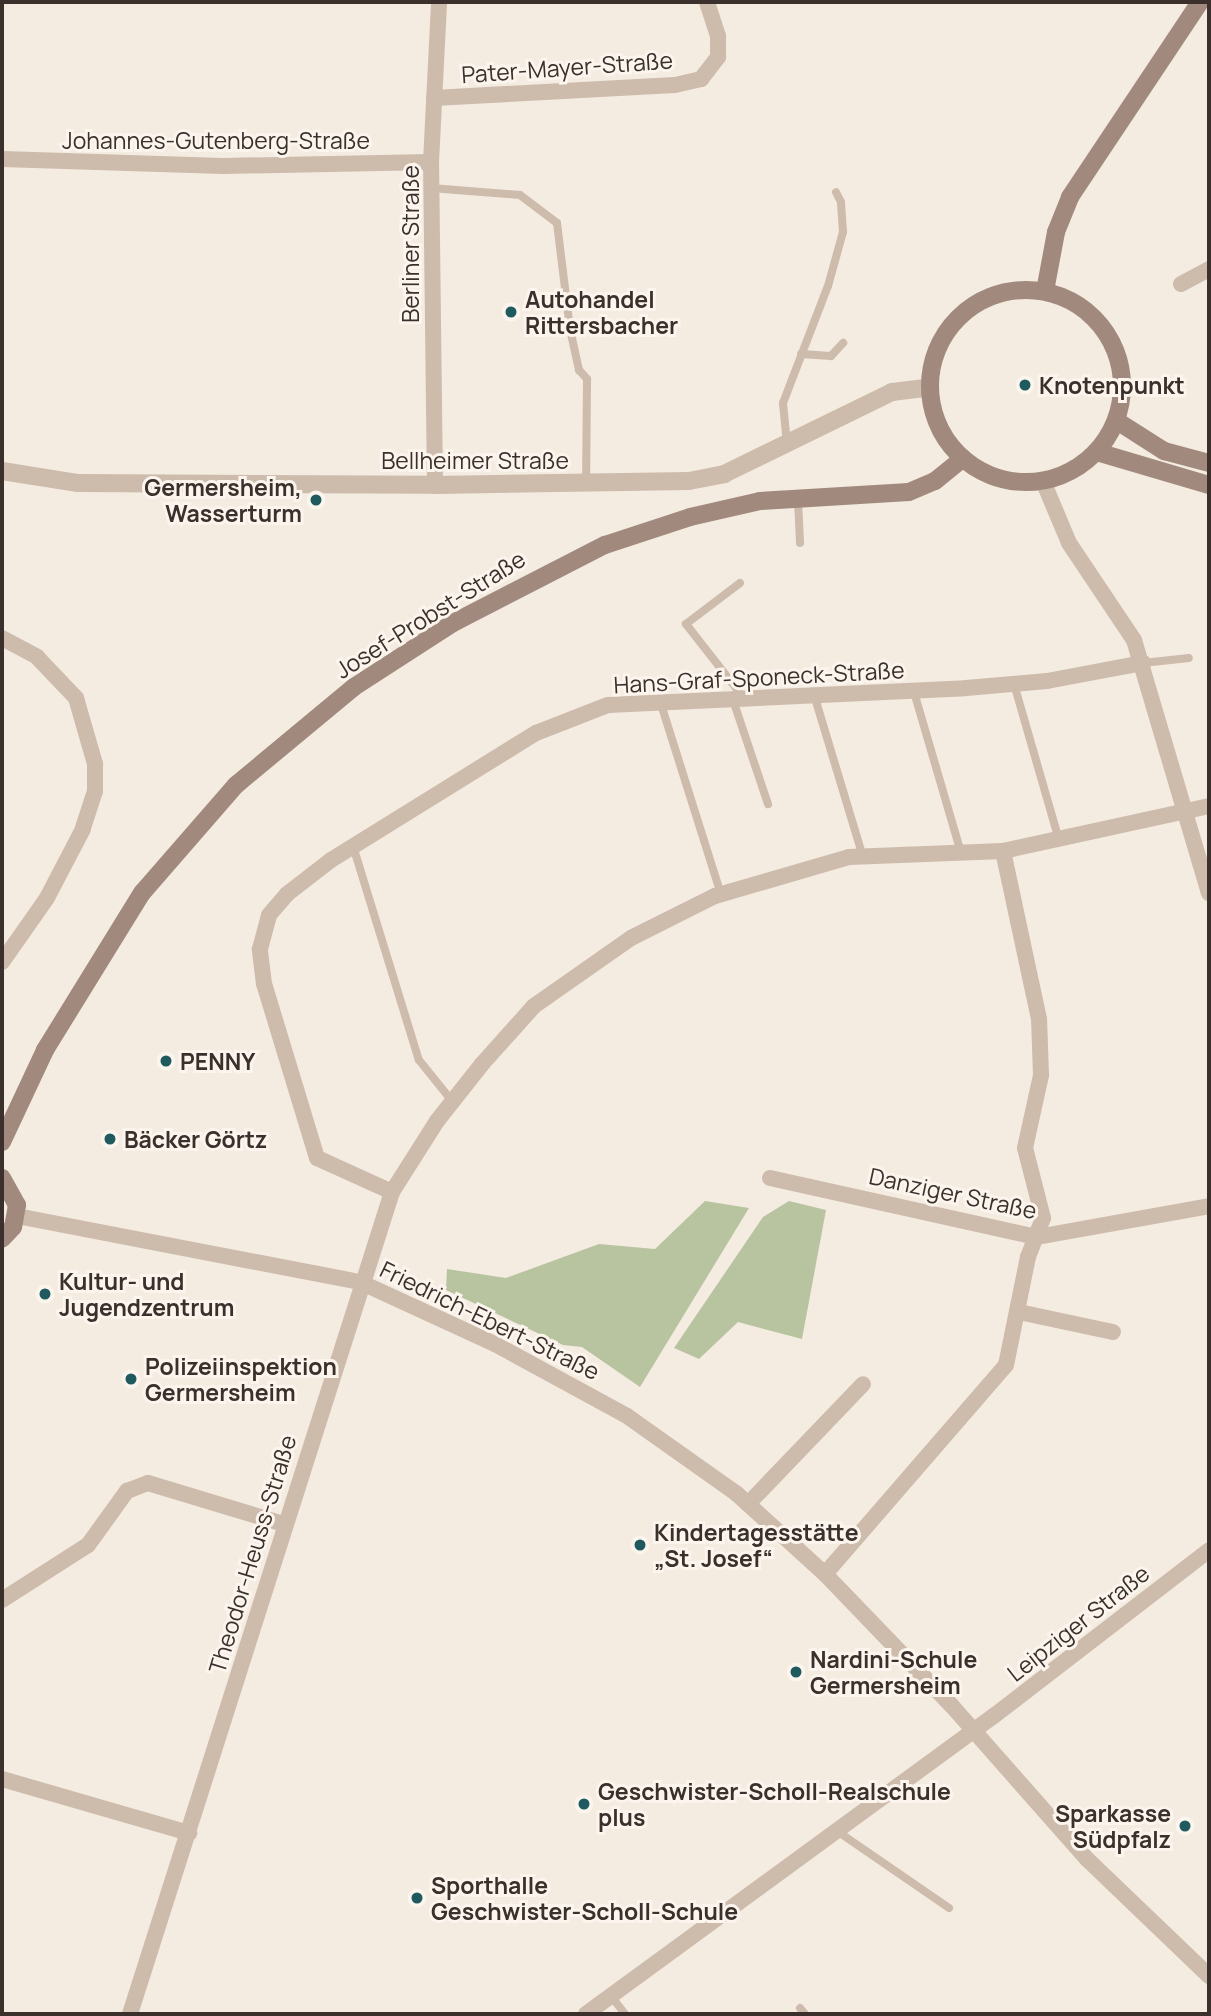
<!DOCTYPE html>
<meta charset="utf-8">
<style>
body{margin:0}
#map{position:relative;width:1211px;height:2016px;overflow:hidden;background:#f4ebe1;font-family:Manrope,sans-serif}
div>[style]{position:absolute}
.green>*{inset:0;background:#b8c4a0}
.service>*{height:8px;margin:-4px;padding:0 4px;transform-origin:4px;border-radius:4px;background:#cdbbac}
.minor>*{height:16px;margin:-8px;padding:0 8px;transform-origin:8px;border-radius:8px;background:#cdbbac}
.tertiary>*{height:18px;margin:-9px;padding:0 9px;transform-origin:9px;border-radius:9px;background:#cdbbac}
.secondary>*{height:18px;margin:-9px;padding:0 9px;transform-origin:9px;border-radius:9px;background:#a18a7d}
.secondary>.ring{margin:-9px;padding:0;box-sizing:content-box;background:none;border:18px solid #a18a7d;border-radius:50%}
.dots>*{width:19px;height:19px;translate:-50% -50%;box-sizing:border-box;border:4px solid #fbf5ee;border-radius:50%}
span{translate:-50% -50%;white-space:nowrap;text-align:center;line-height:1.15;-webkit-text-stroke:6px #fbf5ee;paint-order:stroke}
.street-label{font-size:23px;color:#3b302b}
.poi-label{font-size:23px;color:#3b302b;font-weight:700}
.left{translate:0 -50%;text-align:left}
.right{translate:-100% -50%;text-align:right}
.frame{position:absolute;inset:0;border:4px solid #3b302b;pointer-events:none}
</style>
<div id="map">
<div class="green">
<div style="clip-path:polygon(705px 1201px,749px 1208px,640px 1387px,582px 1347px,563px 1345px,446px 1290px,447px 1269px,506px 1278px,599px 1244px,655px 1249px)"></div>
<div style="clip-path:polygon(789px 1201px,826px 1210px,802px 1339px,738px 1322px,699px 1359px,674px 1348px,763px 1217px)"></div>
</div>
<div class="service">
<div style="left:431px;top:188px;width:89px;rotate:4.5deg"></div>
<div style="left:520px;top:195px;width:46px;rotate:37.1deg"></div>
<div style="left:557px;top:223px;width:107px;rotate:83deg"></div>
<div style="left:570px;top:329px;width:42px;rotate:77.6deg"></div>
<div style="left:579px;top:370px;width:12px;rotate:48deg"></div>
<div style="left:587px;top:379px;width:105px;rotate:90.5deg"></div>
<div style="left:801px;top:354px;width:30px;rotate:4deg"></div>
<div style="left:831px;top:356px;width:18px;rotate:-47deg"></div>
<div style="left:787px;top:444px;width:41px;rotate:-95.6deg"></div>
<div style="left:783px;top:403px;width:125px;rotate:-69deg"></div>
<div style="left:828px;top:286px;width:56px;rotate:-74.5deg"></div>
<div style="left:843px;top:232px;width:30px;rotate:-94deg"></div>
<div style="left:841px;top:202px;width:11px;rotate:-117deg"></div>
<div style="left:798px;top:500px;width:43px;rotate:87.3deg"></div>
<div style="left:740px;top:583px;width:68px;rotate:142.8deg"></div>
<div style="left:686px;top:624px;width:93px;rotate:52deg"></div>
<div style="left:1143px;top:663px;width:46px;rotate:-6.2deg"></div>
<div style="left:1014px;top:684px;width:162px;rotate:73.9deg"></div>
<div style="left:914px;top:692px;width:168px;rotate:73.7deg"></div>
<div style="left:815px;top:698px;width:166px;rotate:73.2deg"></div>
<div style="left:733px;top:700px;width:110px;rotate:71.4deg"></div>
<div style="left:660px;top:701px;width:202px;rotate:72.5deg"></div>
<div style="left:353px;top:846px;width:224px;rotate:72.9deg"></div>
<div style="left:419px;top:1060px;width:53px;rotate:51.2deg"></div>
<div style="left:837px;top:1831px;width:136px;rotate:34.5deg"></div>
<div style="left:611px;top:1996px;width:23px;rotate:52deg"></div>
<div style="left:800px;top:2008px;width:8px;rotate:50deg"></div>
</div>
<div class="minor">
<div style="left:434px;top:98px;width:241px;rotate:-3.1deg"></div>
<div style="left:675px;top:85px;width:27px;rotate:-13deg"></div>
<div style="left:701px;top:79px;width:28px;rotate:-52deg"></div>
<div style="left:718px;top:57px;width:21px;rotate:-90deg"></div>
<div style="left:718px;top:36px;width:36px;rotate:-108deg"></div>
<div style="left:2px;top:159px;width:221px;rotate:1.8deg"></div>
<div style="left:223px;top:166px;width:208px;rotate:-1.1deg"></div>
<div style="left:1181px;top:284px;width:32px;rotate:-28deg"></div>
<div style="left:1043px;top:481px;width:67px;rotate:67.2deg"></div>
<div style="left:1069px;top:543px;width:117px;rotate:56.2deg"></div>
<div style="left:1134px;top:640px;width:264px;rotate:73.5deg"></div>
<div style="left:435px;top:485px;width:323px;rotate:-90.7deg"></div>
<div style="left:431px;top:162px;width:160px;rotate:-87.1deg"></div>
<div style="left:2px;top:638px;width:40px;rotate:28deg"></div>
<div style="left:37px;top:657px;width:57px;rotate:46.4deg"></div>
<div style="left:76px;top:698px;width:69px;rotate:73.9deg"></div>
<div style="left:95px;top:764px;width:27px;rotate:90deg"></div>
<div style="left:95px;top:791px;width:40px;rotate:108deg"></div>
<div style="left:83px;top:829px;width:78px;rotate:117.6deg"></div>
<div style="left:47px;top:898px;width:78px;rotate:125.1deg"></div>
<div style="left:770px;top:1178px;width:273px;rotate:12.5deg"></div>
<div style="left:1037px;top:1237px;width:175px;rotate:-10.2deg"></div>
<div style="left:392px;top:1192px;width:82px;rotate:-155.6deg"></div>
<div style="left:317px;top:1158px;width:182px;rotate:-106.9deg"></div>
<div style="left:264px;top:984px;width:35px;rotate:-97deg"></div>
<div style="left:260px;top:949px;width:35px;rotate:-75deg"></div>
<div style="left:269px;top:915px;width:28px;rotate:-49deg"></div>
<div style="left:287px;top:894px;width:56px;rotate:-37.7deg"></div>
<div style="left:331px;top:860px;width:241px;rotate:-31.8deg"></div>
<div style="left:536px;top:733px;width:77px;rotate:-21.3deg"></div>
<div style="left:608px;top:705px;width:358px;rotate:-2.7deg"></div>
<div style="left:966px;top:688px;width:81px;rotate:-4.9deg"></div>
<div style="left:1047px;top:681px;width:98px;rotate:-10.6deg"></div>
<div style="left:17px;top:1216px;width:349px;rotate:10.9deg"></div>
<div style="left:360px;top:1282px;width:149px;rotate:24.7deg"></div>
<div style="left:495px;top:1344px;width:150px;rotate:28.6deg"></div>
<div style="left:627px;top:1416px;width:135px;rotate:35.3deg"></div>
<div style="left:737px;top:1494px;width:119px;rotate:42.3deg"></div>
<div style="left:825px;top:1574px;width:183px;rotate:46.1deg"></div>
<div style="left:952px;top:1706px;width:205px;rotate:48.6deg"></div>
<div style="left:1088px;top:1860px;width:168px;rotate:43.8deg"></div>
<div style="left:1019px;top:1312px;width:96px;rotate:12deg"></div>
<div style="left:748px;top:1504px;width:166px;rotate:-46.2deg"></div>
<div style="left:825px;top:1574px;width:276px;rotate:-49.1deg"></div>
<div style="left:1006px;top:1365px;width:110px;rotate:-78.5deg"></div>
<div style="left:1028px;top:1257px;width:42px;rotate:-69deg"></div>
<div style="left:1043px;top:1218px;width:72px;rotate:-104.4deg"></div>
<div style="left:1025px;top:1148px;width:75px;rotate:-77.6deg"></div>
<div style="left:1041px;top:1075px;width:56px;rotate:-92deg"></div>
<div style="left:1039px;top:1019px;width:172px;rotate:-102.1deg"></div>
<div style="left:2px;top:1600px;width:102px;rotate:-32.6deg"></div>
<div style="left:88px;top:1545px;width:67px;rotate:-54.2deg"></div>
<div style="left:127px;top:1491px;width:22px;rotate:-21deg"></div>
<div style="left:148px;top:1483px;width:142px;rotate:16.8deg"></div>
<div style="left:2px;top:1779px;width:195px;rotate:16.1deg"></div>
<div style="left:130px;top:2014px;width:863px;rotate:-72.32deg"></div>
<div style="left:392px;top:1192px;width:84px;rotate:-57.6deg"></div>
<div style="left:437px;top:1121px;width:73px;rotate:-51.7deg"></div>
<div style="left:482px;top:1064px;width:78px;rotate:-48.1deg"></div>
<div style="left:534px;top:1006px;width:118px;rotate:-35deg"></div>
<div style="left:631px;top:938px;width:94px;rotate:-26.6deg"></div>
<div style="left:715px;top:896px;width:140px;rotate:-16.2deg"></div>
<div style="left:849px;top:857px;width:154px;rotate:-2.2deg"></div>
<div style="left:1003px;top:851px;width:211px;rotate:-12.3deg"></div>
<div style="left:586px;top:2014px;width:507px;rotate:-36.17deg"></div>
<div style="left:995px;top:1715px;width:270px;rotate:-37.6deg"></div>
</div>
<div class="tertiary">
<div style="left:2px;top:471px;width:77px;rotate:9deg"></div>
<div style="left:78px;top:483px;width:357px;rotate:0.3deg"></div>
<div style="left:435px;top:485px;width:254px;rotate:-0.9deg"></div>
<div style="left:689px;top:481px;width:36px;rotate:-11deg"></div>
<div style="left:724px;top:474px;width:187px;rotate:-26deg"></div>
<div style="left:892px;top:392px;width:38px;rotate:-7deg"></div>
</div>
<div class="secondary">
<div class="ring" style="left:930px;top:290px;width:174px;height:174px"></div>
<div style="left:1045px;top:291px;width:60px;rotate:-79.4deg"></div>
<div style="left:1056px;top:232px;width:38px;rotate:-68deg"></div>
<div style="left:1070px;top:197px;width:234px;rotate:-56.3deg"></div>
<div style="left:1117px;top:421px;width:56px;rotate:32.6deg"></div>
<div style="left:1164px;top:451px;width:47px;rotate:14.9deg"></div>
<div style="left:1097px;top:452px;width:117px;rotate:16.4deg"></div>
<div style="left:2px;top:1142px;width:102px;rotate:-64.9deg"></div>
<div style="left:45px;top:1050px;width:185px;rotate:-58.3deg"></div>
<div style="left:142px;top:893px;width:143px;rotate:-49deg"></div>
<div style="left:236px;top:785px;width:153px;rotate:-39.7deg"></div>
<div style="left:354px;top:687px;width:118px;rotate:-32.9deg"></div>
<div style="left:453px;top:623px;width:171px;rotate:-27.2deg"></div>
<div style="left:605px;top:545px;width:89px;rotate:-18.2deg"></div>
<div style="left:690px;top:517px;width:72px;rotate:-12.9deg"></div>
<div style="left:760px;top:501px;width:149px;rotate:-3.5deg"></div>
<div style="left:909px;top:492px;width:28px;rotate:-23deg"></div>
<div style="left:935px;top:481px;width:36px;rotate:-39deg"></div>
<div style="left:2px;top:1178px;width:31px;rotate:61deg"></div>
<div style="left:17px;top:1205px;width:22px;rotate:100deg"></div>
<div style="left:13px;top:1227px;width:16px;rotate:133deg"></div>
</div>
<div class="dots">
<div style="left:511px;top:312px;background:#1f5a5e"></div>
<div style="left:1025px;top:385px;background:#1f5a5e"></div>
<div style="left:316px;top:500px;background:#1f5a5e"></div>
<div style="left:166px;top:1061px;background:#1f5a5e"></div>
<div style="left:110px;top:1139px;background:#1f5a5e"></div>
<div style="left:45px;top:1294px;background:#1f5a5e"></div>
<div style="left:131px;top:1379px;background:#1f5a5e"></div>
<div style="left:640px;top:1545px;background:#1f5a5e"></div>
<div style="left:796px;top:1672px;background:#1f5a5e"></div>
<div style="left:584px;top:1804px;background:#1f5a5e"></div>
<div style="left:1185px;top:1826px;background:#1f5a5e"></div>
<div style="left:417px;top:1898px;background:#1f5a5e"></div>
</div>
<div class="street-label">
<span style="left:567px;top:67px;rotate:-4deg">Pater-Mayer-Straße</span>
<span style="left:216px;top:140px">Johannes-Gutenberg-Straße</span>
<span style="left:410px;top:244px;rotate:-90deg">Berliner Straße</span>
<span style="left:475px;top:460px">Bellheimer Straße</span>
<span style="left:430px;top:614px;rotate:-32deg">Josef-Probst-Straße</span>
<span style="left:759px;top:677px;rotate:-3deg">Hans-Graf-Sponeck-Straße</span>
<span style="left:953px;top:1193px;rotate:12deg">Danziger Straße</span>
<span style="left:490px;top:1320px;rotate:26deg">Friedrich-Ebert-Straße</span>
<span style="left:252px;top:1554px;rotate:-73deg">Theodor-Heuss-Straße</span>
<span style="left:1078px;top:1623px;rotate:-38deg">Leipziger Straße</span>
</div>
<div class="poi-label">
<span class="left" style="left:525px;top:312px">Autohandel<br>Rittersbacher</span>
<span class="left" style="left:1039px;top:385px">Knotenpunkt</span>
<span class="right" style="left:302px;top:500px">Germersheim,<br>Wasserturm</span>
<span class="left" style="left:180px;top:1061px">PENNY</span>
<span class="left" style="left:124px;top:1139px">Bäcker Görtz</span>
<span class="left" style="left:59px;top:1294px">Kultur- und<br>Jugendzentrum</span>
<span class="left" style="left:145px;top:1379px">Polizeiinspektion<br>Germersheim</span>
<span class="left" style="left:654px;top:1545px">Kindertagesstätte<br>„St. Josef“</span>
<span class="left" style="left:810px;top:1672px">Nardini-Schule<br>Germersheim</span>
<span class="left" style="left:598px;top:1804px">Geschwister-Scholl-Realschule<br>plus</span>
<span class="right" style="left:1171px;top:1826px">Sparkasse<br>Südpfalz</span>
<span class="left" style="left:431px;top:1898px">Sporthalle<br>Geschwister-Scholl-Schule</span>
</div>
<div class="frame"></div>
</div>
